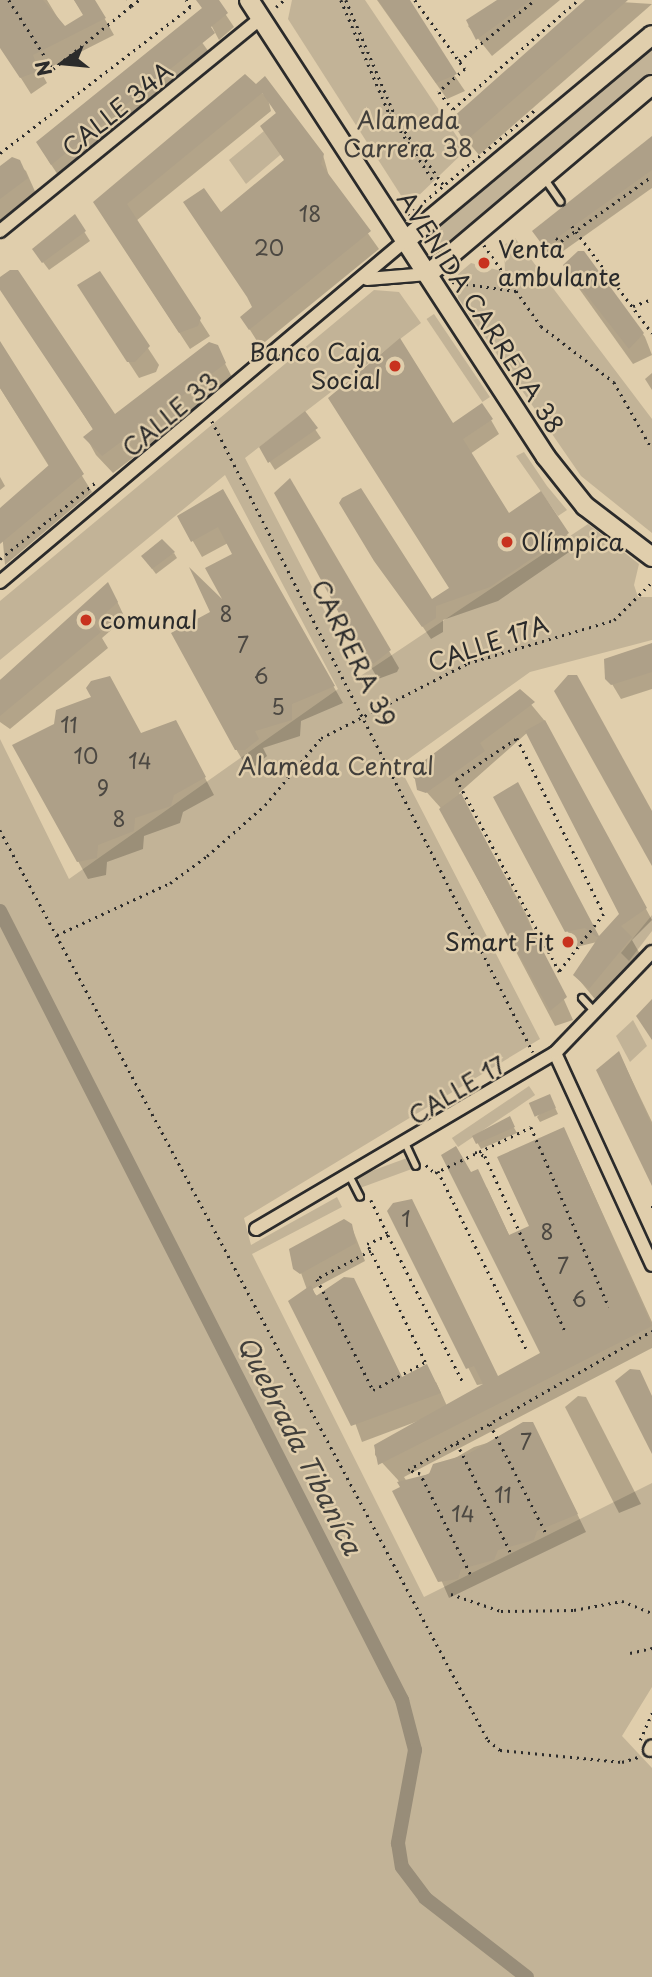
<!DOCTYPE html>
<meta charset="utf-8">
<style>
body{margin:0}
#map{position:relative;width:652px;height:1977px;overflow:hidden;background:#e0ceac;font-family:"Playpen Sans",sans-serif}
div>[style]{position:absolute}
.green>*{inset:0;background:#c2b397;transform-origin:0 0}
.shadow>*{inset:0;background:#0003}
.canal>*{height:14px;margin:-7px;padding:0 7px;transform-origin:7px;border-radius:7px;background:#988d79}
.building>*{inset:0;background:#aea088;transform-origin:0 0}
.path>*{height:2.5px;margin-top:-1.25px;transform-origin:0;background:repeating-linear-gradient(90deg,#2b2b2b 0 2px,transparent 0 7px)}
.roads{filter:drop-shadow(2px 0 #2b2b2b) drop-shadow(-2px 0 #2b2b2b) drop-shadow(0 2px #2b2b2b) drop-shadow(0 -2px #2b2b2b)}
.service>*{height:6px;margin:-3px;padding:0 3px;transform-origin:3px;border-radius:3px;background:#e0ceac}
.minor>*{height:12px;margin:-6px;padding:0 6px;transform-origin:6px;border-radius:6px;background:#e0ceac}
.secondary>*{height:18px;margin:-9px;padding:0 9px;transform-origin:9px;border-radius:9px;background:#e0ceac}
.dots>*{width:19px;height:19px;translate:-50% -50%;box-sizing:border-box;border:4px solid #e0ceac;border-radius:50%}
span{translate:-50% -50%;white-space:nowrap;text-align:center;line-height:1.15;-webkit-text-stroke:5px #e0ceac;paint-order:stroke}
.number-label{font-size:21px;color:#4c4842}
.number-label span{-webkit-text-stroke-width:0}
.street-label{font-size:24px;color:#2b2b2b}
.park-label{font-size:24px;color:#423f3b}
.poi-label{font-size:24px;color:#2b2b2b}
.left{translate:0 -50%;text-align:left}
.right{translate:-100% -50%;text-align:right}
.water-label{font-size:26px;color:#413f3b;font-style:italic}
.north{position:absolute;left:28px;top:28px;width:70px;height:70px;-webkit-text-stroke:5px #e0ceac;paint-order:stroke;rotate:255deg;font-size:19px;font-weight:700;line-height:28px;text-align:center;color:#2b2b2b}
.north::after{content:'';display:block;margin:auto;width:24px;height:32px;background:#2b2b2b;clip-path:polygon(50% 0,100% 100%,50% 72%,0 100%)}
</style>
<div id="map">
<div class="green">
<div style="clip-path:polygon(292px 0,365px 0,466px 150px,413px 201px,402px 197px,288px 19px)"></div>
<div style="clip-path:polygon(652px 45px,652px 74px,440px 251px,431px 244px,426px 234px)"></div>
<div style="clip-path:polygon(264px 131px,293px 144px,246px 184px,229px 160px)"></div>
<div style="clip-path:polygon(515px 238px,652px 419px,652px 533px,581px 476px,458px 298px,458px 274px,471px 263px,505px 272px,504px 245px)"></div>
<div style="clip-path:polygon(374px 290px,399px 292px,421px 323px,245px 458px,359px 677px,588px 524px,639px 564px,634px 585px,638px 597px,652px 597px,652px 640px,530px 672px,399px 766px,540px 1039px,244px 1218px,251px 1245px,337px 1197px,342px 1207px,252px 1254px,424px 1597px,652px 1483px,652px 1687px,622px 1736px,652px 1768px,652px 1977px,0 1977px,0 739px,69px 879px,338px 689px,225px 475px,0 660px,0 601px)"></div>
<div style="left:434px;top:314px;width:100px;height:9px;rotate:56deg"></div>
<div style="clip-path:polygon(524px 452px,547px 486px,567px 510px,558px 516px,516px 456px)"></div>
<div style="clip-path:polygon(652px 915px,652px 931px,629px 961px,621px 953px)"></div>
<div style="clip-path:polygon(633px 1020px,647px 1046px,630px 1062px,616px 1036px)"></div>
<div style="left:529px;top:1086px;width:11px;height:93px;rotate:56deg"></div>
<div style="left:407px;top:1158px;width:12px;height:53px;rotate:70deg"></div>
</div>
<div class="shadow">
<div style="clip-path:polygon(0 0,47px 0,64px 28px,85px 16px,74px 0,94px 0,114px 35px,41px 72px,47px 83px,31px 94px,0 45px)"></div>
<div style="clip-path:polygon(198px 0,216px 0,234px 27px,219px 40px)"></div>
<div style="clip-path:polygon(377px 0,403px 0,465px 91px,447px 99px)"></div>
<div style="clip-path:polygon(498px 0,560px 0,492px 56px,468px 26px)"></div>
<div style="clip-path:polygon(590px 0,652px 4px,479px 155px,463px 136px)"></div>
<div style="clip-path:polygon(188px 23px,214px 59px,62px 181px,48px 160px)"></div>
<div style="clip-path:polygon(245px 76px,323px 155px,330px 180px,379px 249px,260px 346px,242px 317px,254px 308px,220px 214px,285px 162px,279px 118px,268px 99px,271px 111px,136px 221px,210px 336px,190px 349px,105px 219px)"></div>
<div style="clip-path:polygon(652px 143px,652px 188px,552px 259px,534px 232px)"></div>
<div style="clip-path:polygon(12px 159px,26px 171px,37px 196px,0 224px,0 168px)"></div>
<div style="clip-path:polygon(75px 217px,90px 241px,49px 270px,40px 258px)"></div>
<div style="clip-path:polygon(584px 252px,645px 337px,652px 355px,633px 364px,575px 283px,565px 265px)"></div>
<div style="clip-path:polygon(99px 273px,159px 365px,156px 372px,139px 378px,79px 286px)"></div>
<div style="clip-path:polygon(0 282px,114px 416px,216px 346px,234px 381px,113px 473px,96px 455px,86px 437px,94px 431px)"></div>
<div style="clip-path:polygon(0 343px,92px 492px,5px 565px,0 510px,50px 468px,0 388px)"></div>
<div style="clip-path:polygon(652px 373px,652px 390px,645px 379px)"></div>
<div style="clip-path:polygon(304px 413px,321px 438px,275px 470px,261px 448px)"></div>
<div style="clip-path:polygon(491px 420px,499px 434px,470px 454px,508px 516px,567px 534px,575px 548px,498px 601px,443px 620px,443px 632px,431px 639px,349px 517px,432px 601px,450px 589px,452px 426px)"></div>
<div style="clip-path:polygon(0 477px,5px 486px,0 490px)"></div>
<div style="clip-path:polygon(289px 480px,399px 668px,397px 672px,378px 679px,368px 662px,276px 494px)"></div>
<div style="clip-path:polygon(222px 491px,343px 703px,301px 721px,300px 736px,263px 748px,267px 756px,255px 766px,246px 766px,236px 749px,227px 606px,235px 555px,228px 543px,202px 557px,179px 517px)"></div>
<div style="clip-path:polygon(174px 553px,177px 558px,156px 574px,147px 562px)"></div>
<div style="clip-path:polygon(116px 599px,125px 618px,102px 638px,108px 648px,10px 729px,0 722px,0 680px)"></div>
<div style="clip-path:polygon(652px 646px,652px 689px,621px 699px,612px 684px)"></div>
<div style="clip-path:polygon(520px 691px,544px 720px,652px 920px,632px 940px,640px 954px,599px 1004px,575px 975px,597px 942px,576px 947px,495px 798px,599px 939px,621px 914px,528px 732px,459px 793px,526px 914px,573px 1020px,555px 1026px,440px 807px,413px 777px,414px 770px)"></div>
<div style="clip-path:polygon(141px 735px,185px 740px,214px 795px,183px 812px,180px 823px,144px 836px,143px 849px,107px 862px,106px 875px,88px 879px,14px 746px)"></div>
<div style="clip-path:polygon(619px 1053px,652px 1122px,652px 1182px)"></div>
<div style="clip-path:polygon(552px 1101px,558px 1114px,540px 1122px,537px 1117px)"></div>
<div style="clip-path:polygon(509px 1119px,517px 1133px,481px 1149px,474px 1137px)"></div>
<div style="clip-path:polygon(572px 1146px,652px 1322px,652px 1348px,404px 1477px,409px 1485px,474px 1447px,510px 1436px,542px 1442px,586px 1532px,449px 1598px,398px 1480px,375px 1455px,375px 1446px,426px 1418px,362px 1442px,301px 1273px,351px 1225px,365px 1261px,311px 1290px,403px 1379px,436px 1382px,447px 1406px,490px 1383px,477px 1385px,389px 1211px,498px 1378px,542px 1353px,470px 1174px,487px 1188px,510px 1237px,532px 1227px)"></div>
<div style="clip-path:polygon(578px 1396px,586px 1397px,641px 1504px,619px 1513px,565px 1407px)"></div>
</div>
<div class="canal">
<div style="left:0;top:911px;width:886px;rotate:63deg"></div>
<div style="left:402px;top:1700px;width:52px;rotate:75.4deg"></div>
<div style="left:415px;top:1750px;width:95px;rotate:100.4deg"></div>
<div style="left:398px;top:1843px;width:24px;rotate:81deg"></div>
<div style="left:402px;top:1867px;width:39px;rotate:53deg"></div>
<div style="left:425px;top:1898px;width:129px;rotate:37.8deg"></div>
</div>
<div class="building">
<div style="clip-path:polygon(0 0,43px 0,65px 26px,83px 15px,74px 0,95px 0,106px 18px,33px 55px,39px 71px,20px 78px,0 48px)"></div>
<div style="clip-path:polygon(196px 0,219px 0,228px 13px,211px 27px,215px 33px,51px 165px,36px 142px,202px 8px)"></div>
<div style="clip-path:polygon(378px 0,410px 0,457px 74px,436px 83px)"></div>
<div style="clip-path:polygon(497px 0,531px 0,476px 40px,466px 20px)"></div>
<div style="clip-path:polygon(585px 0,628px 0,468px 139px,461px 136px,451px 119px)"></div>
<div style="clip-path:polygon(245px 74px,256px 84px,265px 76px,324px 154px,321px 164px,371px 231px,249px 330px,240px 317px,252px 307px,247px 297px,183px 202px,204px 188px,221px 212px,284px 160px,260px 126px,276px 113px,262px 93px,127px 204px,201px 318px,198px 326px,179px 333px,93px 202px)"></div>
<div style="clip-path:polygon(652px 136px,652px 170px,544px 247px,532px 231px)"></div>
<div style="clip-path:polygon(12px 157px,20px 160px,28px 178px,0 199px,0 166px)"></div>
<div style="clip-path:polygon(75px 214px,86px 231px,42px 263px,32px 249px)"></div>
<div style="clip-path:polygon(578px 251px,584px 251px,644px 333px,629px 349px,563px 265px)"></div>
<div style="clip-path:polygon(10px 270px,18px 270px,115px 414px,209px 342px,218px 345px,226px 363px,102px 456px,83px 437px,93px 429px,0 290px,0 277px)"></div>
<div style="clip-path:polygon(100px 271px,150px 346px,135px 362px,127px 362px,77px 285px)"></div>
<div style="clip-path:polygon(400px 338px,453px 423px,482px 403px,493px 419px,463px 439px,509px 513px,541px 491px,569px 533px,490px 587px,436px 606px,436px 618px,422px 627px,374px 561px,339px 503px,342px 498px,361px 488px,432px 599px,449px 588px,328px 398px)"></div>
<div style="clip-path:polygon(0 341px,84px 474px,0 544px,0 508px,49px 465px,0 388px)"></div>
<div style="clip-path:polygon(305px 411px,318px 428px,268px 463px,259px 447px)"></div>
<div style="clip-path:polygon(290px 478px,391px 650px,373px 664px,354px 641px,274px 493px)"></div>
<div style="clip-path:polygon(223px 489px,335px 686px,292px 704px,292px 720px,255px 731px,259px 739px,245px 750px,235px 750px,171px 633px,210px 612px,189px 567px,222px 599px,205px 568px,232px 554px,218px 527px,191px 542px,177px 516px)"></div>
<div style="clip-path:polygon(162px 539px,175px 552px,152px 569px,141px 556px)"></div>
<div style="clip-path:polygon(108px 582px,118px 602px,93px 624px,101px 632px,0 716px,0 680px)"></div>
<div style="clip-path:polygon(652px 643px,652px 672px,611px 685px,605px 679px,604px 659px)"></div>
<div style="clip-path:polygon(568px 675px,577px 675px,652px 811px,652px 866px,554px 691px)"></div>
<div style="clip-path:polygon(110px 676px,141px 733px,176px 720px,206px 777px,174px 795px,171px 806px,135px 818px,134px 831px,98px 845px,97px 858px,77px 862px,12px 745px,54px 724px,56px 710px,91px 697px,86px 688px,91px 681px)"></div>
<div style="clip-path:polygon(520px 689px,535px 702px,480px 743px,485px 751px,426px 793px,417px 790px,413px 769px)"></div>
<div style="clip-path:polygon(545px 720px,647px 908px,621px 926px,632px 937px,589px 989px,573px 975px,598px 938px,585px 928px,565px 932px,493px 797px,518px 782px,599px 936px,619px 914px,525px 731px)"></div>
<div style="clip-path:polygon(461px 793px,567px 997px,550px 1011px,439px 809px)"></div>
<div style="clip-path:polygon(652px 999px,652px 1040px,636px 1016px)"></div>
<div style="clip-path:polygon(619px 1051px,652px 1126px,652px 1186px,596px 1070px)"></div>
<div style="left:550px;top:1094px;width:15px;height:23px;rotate:67deg"></div>
<div style="clip-path:polygon(510px 1116px,515px 1127px,476px 1144px,472px 1136px)"></div>
<div style="clip-path:polygon(564px 1127px,652px 1326px,378px 1465px,374px 1445px,483px 1384px,474px 1366px,466px 1369px,387px 1211px,393px 1203px,412px 1199px,498px 1376px,540px 1353px,441px 1155px,456px 1146px,471px 1172px,478px 1169px,509px 1235px,529px 1226px,497px 1157px)"></div>
<div style="clip-path:polygon(344px 1219px,352px 1224px,356px 1243px,300px 1274px,293px 1269px,289px 1249px)"></div>
<div style="clip-path:polygon(344px 1277px,354px 1278px,402px 1377px,427px 1364px,441px 1393px,351px 1426px,288px 1301px,311px 1285px,316px 1296px)"></div>
<div style="clip-path:polygon(630px 1369px,640px 1370px,652px 1396px,652px 1454px,615px 1381px)"></div>
<div style="clip-path:polygon(523px 1422px,533px 1422px,578px 1514px,537px 1531px,534px 1540px,498px 1550px,494px 1560px,461px 1569px,458px 1579px,438px 1582px,392px 1491px,400px 1487px,397px 1482px,429px 1474px,433px 1464px,468px 1454px)"></div>
</div>
<div class="path">
<div style="left:9px;top:0;width:82px;rotate:57.5deg"></div>
<div style="left:53px;top:69px;width:100px;rotate:-38.9deg"></div>
<div style="left:131px;top:6px;width:7px;rotate:-124deg"></div>
<div style="left:341px;top:0;width:123px;rotate:67deg"></div>
<div style="left:389px;top:113px;width:90px;rotate:56.8deg"></div>
<div style="left:346px;top:0;width:130px;rotate:67deg"></div>
<div style="left:397px;top:120px;width:79px;rotate:54.3deg"></div>
<div style="left:415px;top:0;width:85px;rotate:54.1deg"></div>
<div style="left:465px;top:69px;width:35px;rotate:139deg"></div>
<div style="left:439px;top:92px;width:22px;rotate:51deg"></div>
<div style="left:453px;top:109px;width:166px;rotate:-41.1deg"></div>
<div style="left:131px;top:6px;width:10px;rotate:-37deg"></div>
<div style="left:276px;top:7px;width:11px;rotate:-41deg"></div>
<div style="left:459px;top:61px;width:97px;rotate:-38.8deg"></div>
<div style="left:0;top:153px;width:240px;rotate:-37.5deg"></div>
<div style="left:190px;top:7px;width:8px;rotate:-120deg"></div>
<div style="left:408px;top:215px;width:165px;rotate:-39.6deg"></div>
<div style="left:572px;top:226px;width:134px;rotate:53.2deg"></div>
<div style="left:556px;top:238px;width:6px;rotate:31deg"></div>
<div style="left:561px;top:241px;width:112px;rotate:-35.5deg"></div>
<div style="left:484px;top:245px;width:99px;rotate:54.9deg"></div>
<div style="left:541px;top:326px;width:92px;rotate:37.5deg"></div>
<div style="left:614px;top:382px;width:77px;rotate:60.4deg"></div>
<div style="left:452px;top:282px;width:65px;rotate:8deg"></div>
<div style="left:633px;top:306px;width:20px;rotate:-20deg"></div>
<div style="left:212px;top:421px;width:708px;rotate:63.04deg"></div>
<div style="left:0;top:559px;width:123px;rotate:-38.7deg"></div>
<div style="left:517px;top:738px;width:196px;rotate:63.7deg"></div>
<div style="left:604px;top:914px;width:73px;rotate:127.8deg"></div>
<div style="left:559px;top:972px;width:219px;rotate:-118.1deg"></div>
<div style="left:456px;top:779px;width:73px;rotate:-33.9deg"></div>
<div style="left:0;top:830px;width:1033px;rotate:61.8deg"></div>
<div style="left:488px;top:1740px;width:16px;rotate:40deg"></div>
<div style="left:500px;top:1750px;width:123px;rotate:5.6deg"></div>
<div style="left:622px;top:1762px;width:17px;rotate:-17deg"></div>
<div style="left:57px;top:935px;width:124px;rotate:-24.7deg"></div>
<div style="left:170px;top:883px;width:46px;rotate:-36.1deg"></div>
<div style="left:207px;top:856px;width:77px;rotate:-41.3deg"></div>
<div style="left:265px;top:805px;width:87px;rotate:-50.1deg"></div>
<div style="left:321px;top:738px;width:165px;rotate:-27deg"></div>
<div style="left:468px;top:663px;width:152px;rotate:-16.4deg"></div>
<div style="left:614px;top:620px;width:54px;rotate:-45deg"></div>
<div style="left:475px;top:1152px;width:11px;rotate:22deg"></div>
<div style="left:485px;top:1156px;width:192px;rotate:65.4deg"></div>
<div style="left:426px;top:1165px;width:12px;rotate:42deg"></div>
<div style="left:435px;top:1173px;width:106px;rotate:-25.6deg"></div>
<div style="left:531px;top:1127px;width:196px;rotate:66.6deg"></div>
<div style="left:438px;top:1171px;width:202px;rotate:63.6deg"></div>
<div style="left:371px;top:1200px;width:39px;rotate:64deg"></div>
<div style="left:651px;top:1207px;width:1px"></div>
<div style="left:371px;top:1251px;width:61px;rotate:152.6deg"></div>
<div style="left:317px;top:1279px;width:124px;rotate:63.2deg"></div>
<div style="left:373px;top:1390px;width:59px;rotate:-28.3deg"></div>
<div style="left:425px;top:1362px;width:131px;rotate:-116.2deg"></div>
<div style="left:367px;top:1244px;width:23px;rotate:-23deg"></div>
<div style="left:388px;top:1235px;width:167px;rotate:63deg"></div>
<div style="left:490px;top:1424px;width:125px;rotate:62.8deg"></div>
<div style="left:457px;top:1443px;width:123px;rotate:63.9deg"></div>
<div style="left:470px;top:1574px;width:112px;rotate:-116.6deg"></div>
<div style="left:420px;top:1474px;width:13px;rotate:-162deg"></div>
<div style="left:408px;top:1470px;width:281px;rotate:-29.7deg"></div>
<div style="left:451px;top:1594px;width:53px;rotate:18.8deg"></div>
<div style="left:501px;top:1611px;width:73px;rotate:-0.8deg"></div>
<div style="left:574px;top:1610px;width:49px;rotate:-10.6deg"></div>
<div style="left:622px;top:1601px;width:32px;rotate:22deg"></div>
<div style="left:630px;top:1653px;width:23px;rotate:-13deg"></div>
<div style="left:640px;top:1740px;width:30px;rotate:-66deg"></div>
</div>
<div class="roads">
<div class="service">
<div style="left:544px;top:178px;width:29px;rotate:55deg"></div>
<div style="left:582px;top:998px;width:21px;rotate:47deg"></div>
<div style="left:406px;top:1145px;width:23px;rotate:65deg"></div>
<div style="left:350px;top:1177px;width:22px;rotate:63deg"></div>
</div>
<div class="minor">
<div style="left:0;top:231px;width:337px;rotate:-39.2deg"></div>
<div style="left:367px;top:279px;width:61px;rotate:-4.7deg"></div>
<div style="left:0;top:582px;width:531px;rotate:-40.11deg"></div>
<div style="left:555px;top:1053px;width:233px;rotate:65.4deg"></div>
<div style="left:256px;top:1229px;width:347px;rotate:-30.5deg"></div>
<div style="left:555px;top:1053px;width:140px;rotate:-46.2deg"></div>
<div style="left:650px;top:1750px;width:4px;rotate:-63deg"></div>
</div>
<div class="secondary">
<div style="left:249px;top:0;width:545px;rotate:56.98deg"></div>
<div style="left:546px;top:457px;width:63px;rotate:51.5deg"></div>
<div style="left:585px;top:506px;width:84px;rotate:37.3deg"></div>
<div style="left:406px;top:240px;width:320px;rotate:-39.8deg"></div>
<div style="left:428px;top:274px;width:293px;rotate:-40.2deg"></div>
</div>
</div>
<div class="dots">
<div style="left:484px;top:263px;background:#c8321e"></div>
<div style="left:395px;top:366px;background:#c8321e"></div>
<div style="left:507px;top:542px;background:#c8321e"></div>
<div style="left:86px;top:620px;background:#c8321e"></div>
<div style="left:568px;top:942px;background:#c8321e"></div>
</div>
<div class="number-label">
<span style="left:310px;top:213px">18</span>
<span style="left:269px;top:247px">20</span>
<span style="left:226px;top:613px">8</span>
<span style="left:243px;top:644px">7</span>
<span style="left:261px;top:675px">6</span>
<span style="left:278px;top:706px">5</span>
<span style="left:69px;top:724px">11</span>
<span style="left:86px;top:755px">10</span>
<span style="left:140px;top:760px">14</span>
<span style="left:103px;top:787px">9</span>
<span style="left:119px;top:818px">8</span>
<span style="left:406px;top:1218px">1</span>
<span style="left:547px;top:1231px">8</span>
<span style="left:563px;top:1265px">7</span>
<span style="left:579px;top:1298px">6</span>
<span style="left:526px;top:1441px">7</span>
<span style="left:503px;top:1494px">11</span>
<span style="left:463px;top:1513px">14</span>
</div>
<div class="street-label">
<span style="left:117px;top:109px;rotate:-39deg">CALLE 34A</span>
<span style="left:481px;top:312px;rotate:57deg">AVENIDA CARRERA 38</span>
<span style="left:170px;top:414px;rotate:-40deg">CALLE 33</span>
<span style="left:488px;top:643px;rotate:-19deg">CALLE 17A</span>
<span style="left:354px;top:653px;rotate:64deg">CARRERA 39</span>
<span style="left:457px;top:1090px;rotate:-31deg">CALLE 17</span>
</div>
<div class="park-label">
<span style="left:408px;top:134px">Alameda<br>Carrera 38</span>
<span style="left:336px;top:766px">Alameda Central</span>
</div>
<div class="poi-label">
<span class="left" style="left:498px;top:263px">Venta<br>ambulante</span>
<span class="right" style="left:381px;top:366px">Banco Caja<br>Social</span>
<span class="left" style="left:521px;top:542px">Olímpica</span>
<span class="left" style="left:100px;top:620px">comunal</span>
<span class="right" style="left:554px;top:942px">Smart Fit</span>
</div>
<div class="water-label">
<span style="left:300px;top:1445px;rotate:63deg">Quebrada Tibaníca</span>
</div>
<div class="north">N</div>
</div>
